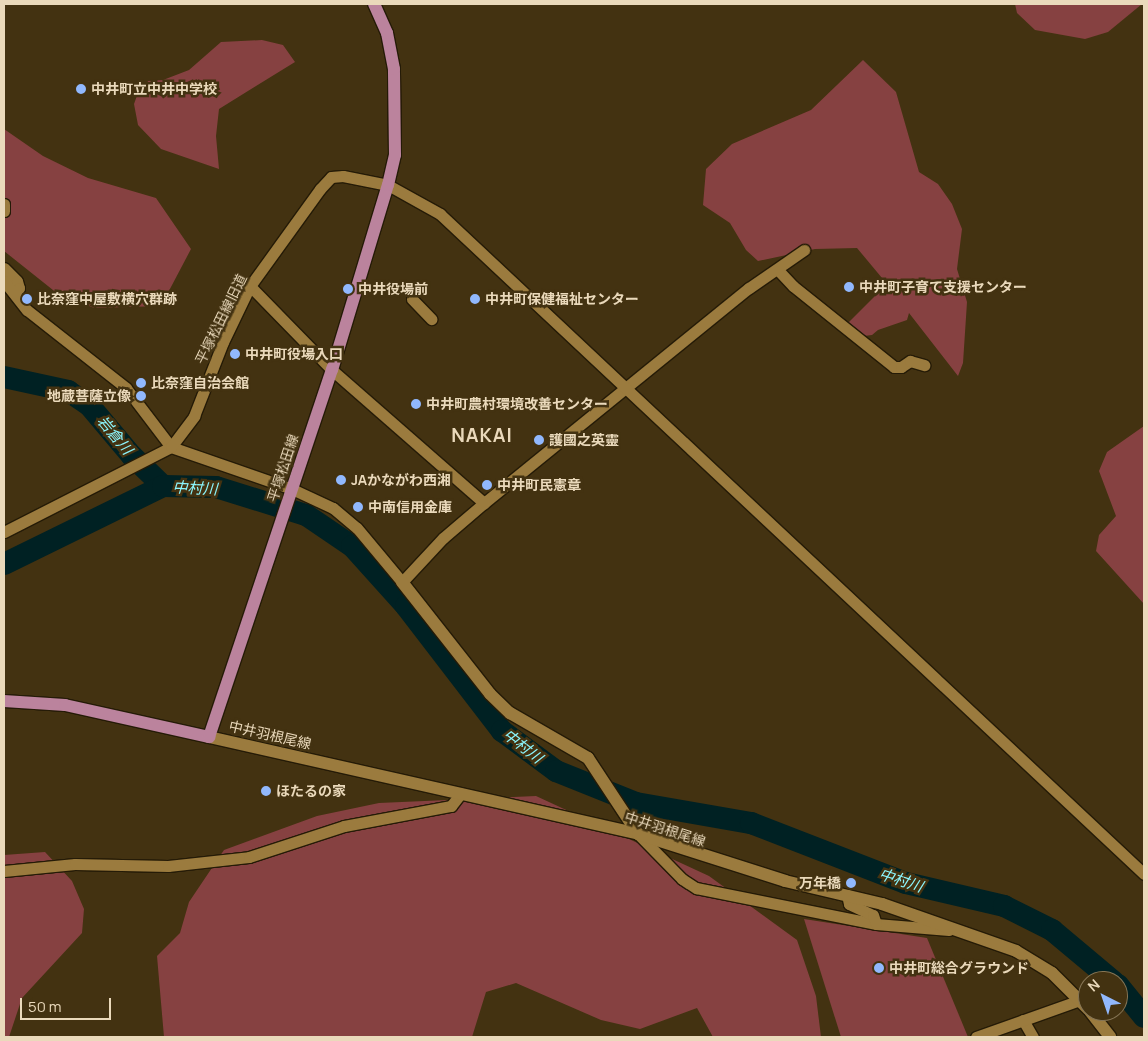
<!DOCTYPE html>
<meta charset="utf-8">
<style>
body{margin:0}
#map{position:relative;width:1148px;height:1041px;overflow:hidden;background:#433211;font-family:Manrope,"Noto Sans JP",sans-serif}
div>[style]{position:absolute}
.green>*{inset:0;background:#864141}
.river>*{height:22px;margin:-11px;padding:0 11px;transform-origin:11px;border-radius:11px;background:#002123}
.roads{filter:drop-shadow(1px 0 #251b07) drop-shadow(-1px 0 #251b07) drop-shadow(0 1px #251b07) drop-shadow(0 -1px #251b07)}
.street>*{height:11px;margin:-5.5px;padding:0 5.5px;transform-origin:5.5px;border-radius:5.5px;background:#9b7b3e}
.secondary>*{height:12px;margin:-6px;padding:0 6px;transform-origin:6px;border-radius:6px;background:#9b7b3e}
.primary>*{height:12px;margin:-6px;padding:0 6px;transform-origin:6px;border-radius:6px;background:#bb839d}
.dots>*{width:14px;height:14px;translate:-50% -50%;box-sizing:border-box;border:2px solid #433211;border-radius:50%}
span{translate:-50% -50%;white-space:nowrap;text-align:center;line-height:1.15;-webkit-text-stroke:5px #433211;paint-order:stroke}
.poi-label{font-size:14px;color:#ead9bb;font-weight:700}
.left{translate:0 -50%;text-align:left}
.right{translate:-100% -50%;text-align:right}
.street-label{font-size:14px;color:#ead9bb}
.water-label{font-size:15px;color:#8cf7ff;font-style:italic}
.district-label{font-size:19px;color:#ead9bb;font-weight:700;letter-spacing:1px}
.frame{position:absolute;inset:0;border:5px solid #ead9bb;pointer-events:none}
.north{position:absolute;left:1078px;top:971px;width:50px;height:50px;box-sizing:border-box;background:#433211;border:1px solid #867555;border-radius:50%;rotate:319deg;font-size:14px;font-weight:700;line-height:20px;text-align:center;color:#ead9bb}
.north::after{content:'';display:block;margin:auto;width:18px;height:22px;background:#91b8fd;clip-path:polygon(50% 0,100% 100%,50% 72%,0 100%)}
.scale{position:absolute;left:20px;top:998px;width:91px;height:22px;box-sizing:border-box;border:2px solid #ead9bb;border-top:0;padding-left:6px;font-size:15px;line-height:18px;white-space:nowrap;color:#ead9bb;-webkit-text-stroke:4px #433211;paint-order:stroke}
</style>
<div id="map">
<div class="green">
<div style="clip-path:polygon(1015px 4px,1142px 4px,1108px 32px,1085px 39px,1035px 30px,1017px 13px)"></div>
<div style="clip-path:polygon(262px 40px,283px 45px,295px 62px,219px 109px,216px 136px,219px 169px,161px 149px,138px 125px,134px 104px,139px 90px,145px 89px,148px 81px,163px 80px,189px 70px,221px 42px)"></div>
<div style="clip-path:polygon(863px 60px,896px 92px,919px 172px,938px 184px,952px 204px,962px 229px,957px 269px,967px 302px,963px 363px,958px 376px,909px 313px,907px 320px,878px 330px,872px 335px,864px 336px,847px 324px,887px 284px,857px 248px,815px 249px,758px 261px,746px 250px,730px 223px,703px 205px,706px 169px,732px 144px,811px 110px)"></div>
<div style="clip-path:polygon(4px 129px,43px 156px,88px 178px,156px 198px,191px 249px,161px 306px,95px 308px,63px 298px,4px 251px)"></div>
<div style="clip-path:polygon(1144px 426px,1144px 604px,1096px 551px,1099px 535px,1116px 516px,1099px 471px,1107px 452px)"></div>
<div style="clip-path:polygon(536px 796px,709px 876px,797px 940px,816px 996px,821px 1037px,713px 1037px,697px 1008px,640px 1029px,601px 1020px,516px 983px,486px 992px,472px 1037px,164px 1037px,157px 956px,180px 933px,189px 902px,224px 850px,317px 816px,379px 803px)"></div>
<div style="clip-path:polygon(45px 852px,72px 881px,84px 909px,82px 933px,22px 998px,9px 1037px,4px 1037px,4px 855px)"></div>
<div style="clip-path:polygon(804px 919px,927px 938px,968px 1037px,841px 1037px)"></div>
</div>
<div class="river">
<div style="left:4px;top:377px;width:66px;rotate:12.3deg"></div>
<div style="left:68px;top:391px;width:25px;rotate:34deg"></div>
<div style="left:89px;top:405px;width:67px;rotate:49.9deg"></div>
<div style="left:132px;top:456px;width:43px;rotate:44.1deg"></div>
<div style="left:4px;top:564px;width:177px;rotate:-26.1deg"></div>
<div style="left:163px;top:486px;width:53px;rotate:1.1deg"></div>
<div style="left:216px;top:487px;width:94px;rotate:17.3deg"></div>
<div style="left:306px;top:515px;width:55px;rotate:34deg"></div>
<div style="left:352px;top:546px;width:81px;rotate:48deg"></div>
<div style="left:406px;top:606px;width:158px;rotate:52.5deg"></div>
<div style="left:502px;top:731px;width:67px;rotate:36.5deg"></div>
<div style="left:556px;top:771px;width:86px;rotate:21.8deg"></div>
<div style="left:636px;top:803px;width:117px;rotate:9.9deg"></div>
<div style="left:751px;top:823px;width:166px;rotate:21.2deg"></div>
<div style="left:906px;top:883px;width:101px;rotate:13.2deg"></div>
<div style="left:1004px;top:906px;width:54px;rotate:26.6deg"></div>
<div style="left:1052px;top:930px;width:80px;rotate:39.9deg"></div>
<div style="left:1118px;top:985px;width:41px;rotate:50.9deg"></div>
</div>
<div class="roads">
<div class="street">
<div style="left:4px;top:204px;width:7px;rotate:90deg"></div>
<div style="left:4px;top:268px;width:18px;rotate:45deg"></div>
<div style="left:17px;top:281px;width:7px;rotate:74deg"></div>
<div style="left:19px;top:288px;width:7px;rotate:135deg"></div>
<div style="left:778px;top:270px;width:22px;rotate:47deg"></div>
<div style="left:793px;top:286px;width:129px;rotate:38.7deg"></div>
<div style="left:894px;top:367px;width:7px"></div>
<div style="left:901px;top:367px;width:11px;rotate:-34deg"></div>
<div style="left:910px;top:361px;width:15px;rotate:16deg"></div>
<div style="left:4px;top:281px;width:37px;rotate:52deg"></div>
<div style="left:27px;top:310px;width:126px;rotate:38.2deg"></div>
<div style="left:126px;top:388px;width:74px;rotate:52.7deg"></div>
<div style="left:171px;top:447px;width:128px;rotate:19.1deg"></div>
<div style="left:292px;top:489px;width:45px;rotate:24.9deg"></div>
<div style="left:333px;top:508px;width:31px;rotate:40deg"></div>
<div style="left:357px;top:528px;width:70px;rotate:50.2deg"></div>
<div style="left:402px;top:582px;width:60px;rotate:-47deg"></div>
<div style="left:443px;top:538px;width:54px;rotate:-40.5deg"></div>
<div style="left:484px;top:503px;width:341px;rotate:-39.1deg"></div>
<div style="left:749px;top:288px;width:67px;rotate:-34.6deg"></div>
<div style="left:250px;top:286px;width:117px;rotate:45.7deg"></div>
<div style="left:332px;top:370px;width:202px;rotate:41.2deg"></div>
<div style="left:412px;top:299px;width:28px;rotate:46deg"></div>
<div style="left:4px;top:532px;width:187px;rotate:-27deg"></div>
<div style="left:171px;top:447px;width:39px;rotate:-53deg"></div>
<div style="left:194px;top:416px;width:79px;rotate:-68.6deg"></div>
<div style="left:223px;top:342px;width:62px;rotate:-64.3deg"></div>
<div style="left:250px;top:286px;width:120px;rotate:-54.2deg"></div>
<div style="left:320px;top:189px;width:16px;rotate:-47deg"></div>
<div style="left:331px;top:177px;width:12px;rotate:-5deg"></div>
<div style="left:343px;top:176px;width:46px;rotate:11.3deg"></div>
<div style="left:388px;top:185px;width:60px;rotate:29.1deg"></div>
<div style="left:440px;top:214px;width:965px;rotate:43.15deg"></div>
<div style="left:638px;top:834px;width:63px;rotate:45.6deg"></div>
<div style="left:682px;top:879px;width:17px;rotate:33deg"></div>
<div style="left:696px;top:888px;width:184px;rotate:11.3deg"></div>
<div style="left:876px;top:924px;width:73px;rotate:4.7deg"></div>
<div style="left:4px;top:871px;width:71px;rotate:-5.6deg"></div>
<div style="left:75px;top:864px;width:93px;rotate:1.2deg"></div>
<div style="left:168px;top:866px;width:81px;rotate:-6.3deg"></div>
<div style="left:249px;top:857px;width:100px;rotate:-18.1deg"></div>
<div style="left:344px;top:826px;width:109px;rotate:-10.6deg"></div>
<div style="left:451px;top:806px;width:16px;rotate:-52deg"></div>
<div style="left:847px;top:895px;width:9px;rotate:77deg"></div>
<div style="left:849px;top:904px;width:26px;rotate:25deg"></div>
<div style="left:873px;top:915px;width:9px;rotate:72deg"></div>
<div style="left:1023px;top:1020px;width:20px;rotate:60deg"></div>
<div style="left:976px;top:1037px;width:110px;rotate:-19.6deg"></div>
</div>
<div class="secondary">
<div style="left:402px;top:582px;width:142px;rotate:51.8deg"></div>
<div style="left:490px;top:694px;width:28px;rotate:44deg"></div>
<div style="left:510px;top:713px;width:90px;rotate:30deg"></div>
<div style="left:588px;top:758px;width:91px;rotate:56.7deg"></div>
<div style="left:209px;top:737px;width:440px;rotate:12.7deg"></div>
<div style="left:638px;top:834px;width:154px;rotate:17.7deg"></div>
<div style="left:785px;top:881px;width:100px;rotate:13.3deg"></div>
<div style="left:882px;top:904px;width:142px;rotate:19.3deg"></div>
<div style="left:1016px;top:951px;width:42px;rotate:31.4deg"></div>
<div style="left:1052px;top:973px;width:51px;rotate:45deg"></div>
<div style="left:1090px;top:1011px;width:33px;rotate:52deg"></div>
</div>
<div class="primary">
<div style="left:4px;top:701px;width:61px;rotate:3.8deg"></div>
<div style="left:65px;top:705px;width:148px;rotate:12.5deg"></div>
<div style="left:209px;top:737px;width:387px;rotate:-71.5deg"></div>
<div style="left:332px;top:370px;width:193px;rotate:-73.2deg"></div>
<div style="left:388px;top:185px;width:31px;rotate:-77deg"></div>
<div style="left:395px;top:155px;width:86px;rotate:-90.7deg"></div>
<div style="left:394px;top:69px;width:37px;rotate:-101deg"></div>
<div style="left:387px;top:33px;width:32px;rotate:-114deg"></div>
</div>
</div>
<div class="dots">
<div style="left:81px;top:89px;background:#91b8fd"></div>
<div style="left:849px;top:287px;background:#91b8fd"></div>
<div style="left:348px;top:289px;background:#91b8fd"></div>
<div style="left:27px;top:299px;background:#91b8fd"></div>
<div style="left:475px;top:299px;background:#91b8fd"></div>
<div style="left:235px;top:354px;background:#91b8fd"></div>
<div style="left:141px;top:383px;background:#91b8fd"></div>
<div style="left:141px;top:396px;background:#91b8fd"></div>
<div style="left:416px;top:404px;background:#91b8fd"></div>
<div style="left:539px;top:440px;background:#91b8fd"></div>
<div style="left:341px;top:480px;background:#91b8fd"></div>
<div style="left:487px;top:485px;background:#91b8fd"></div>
<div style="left:358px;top:507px;background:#91b8fd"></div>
<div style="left:266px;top:791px;background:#91b8fd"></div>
<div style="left:851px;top:883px;background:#91b8fd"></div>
<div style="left:879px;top:968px;background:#91b8fd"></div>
</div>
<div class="poi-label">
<span class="left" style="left:91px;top:89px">中井町立中井中学校</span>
<span class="left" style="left:859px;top:287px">中井町子育て支援センター</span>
<span class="left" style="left:358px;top:289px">中井役場前</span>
<span class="left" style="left:37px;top:299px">比奈窪中屋敷横穴群跡</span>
<span class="left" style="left:485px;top:299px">中井町保健福祉センター</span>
<span class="left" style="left:245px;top:354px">中井町役場入口</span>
<span class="left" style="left:151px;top:383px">比奈窪自治会館</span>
<span class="right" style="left:131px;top:396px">地蔵菩薩立像</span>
<span class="left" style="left:426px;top:404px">中井町農村環境改善センター</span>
<span class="left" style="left:549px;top:440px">護國之英靈</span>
<span class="left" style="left:351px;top:480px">JAかながわ西湘</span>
<span class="left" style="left:497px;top:485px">中井町民憲章</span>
<span class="left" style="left:368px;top:507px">中南信用金庫</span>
<span class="left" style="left:276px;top:791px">ほたるの家</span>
<span class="right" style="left:841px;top:883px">万年橋</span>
<span class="left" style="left:889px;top:968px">中井町総合グラウンド</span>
</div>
<div class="street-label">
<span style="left:221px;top:319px;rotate:-64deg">平塚松田線旧道</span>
<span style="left:283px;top:468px;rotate:-72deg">平塚松田線</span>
<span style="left:270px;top:735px;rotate:13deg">中井羽根尾線</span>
<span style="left:665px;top:829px;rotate:18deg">中井羽根尾線</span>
</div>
<div class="water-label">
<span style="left:115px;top:435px;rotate:50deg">岩倉川</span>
<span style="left:195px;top:488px;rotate:3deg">中村川</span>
<span style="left:523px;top:746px;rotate:38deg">中村川</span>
<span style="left:901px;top:880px;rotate:18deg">中村川</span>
</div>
<div class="district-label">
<span style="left:482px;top:436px">NAKAI</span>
</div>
<div class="frame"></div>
<div class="north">N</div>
<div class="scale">50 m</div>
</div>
